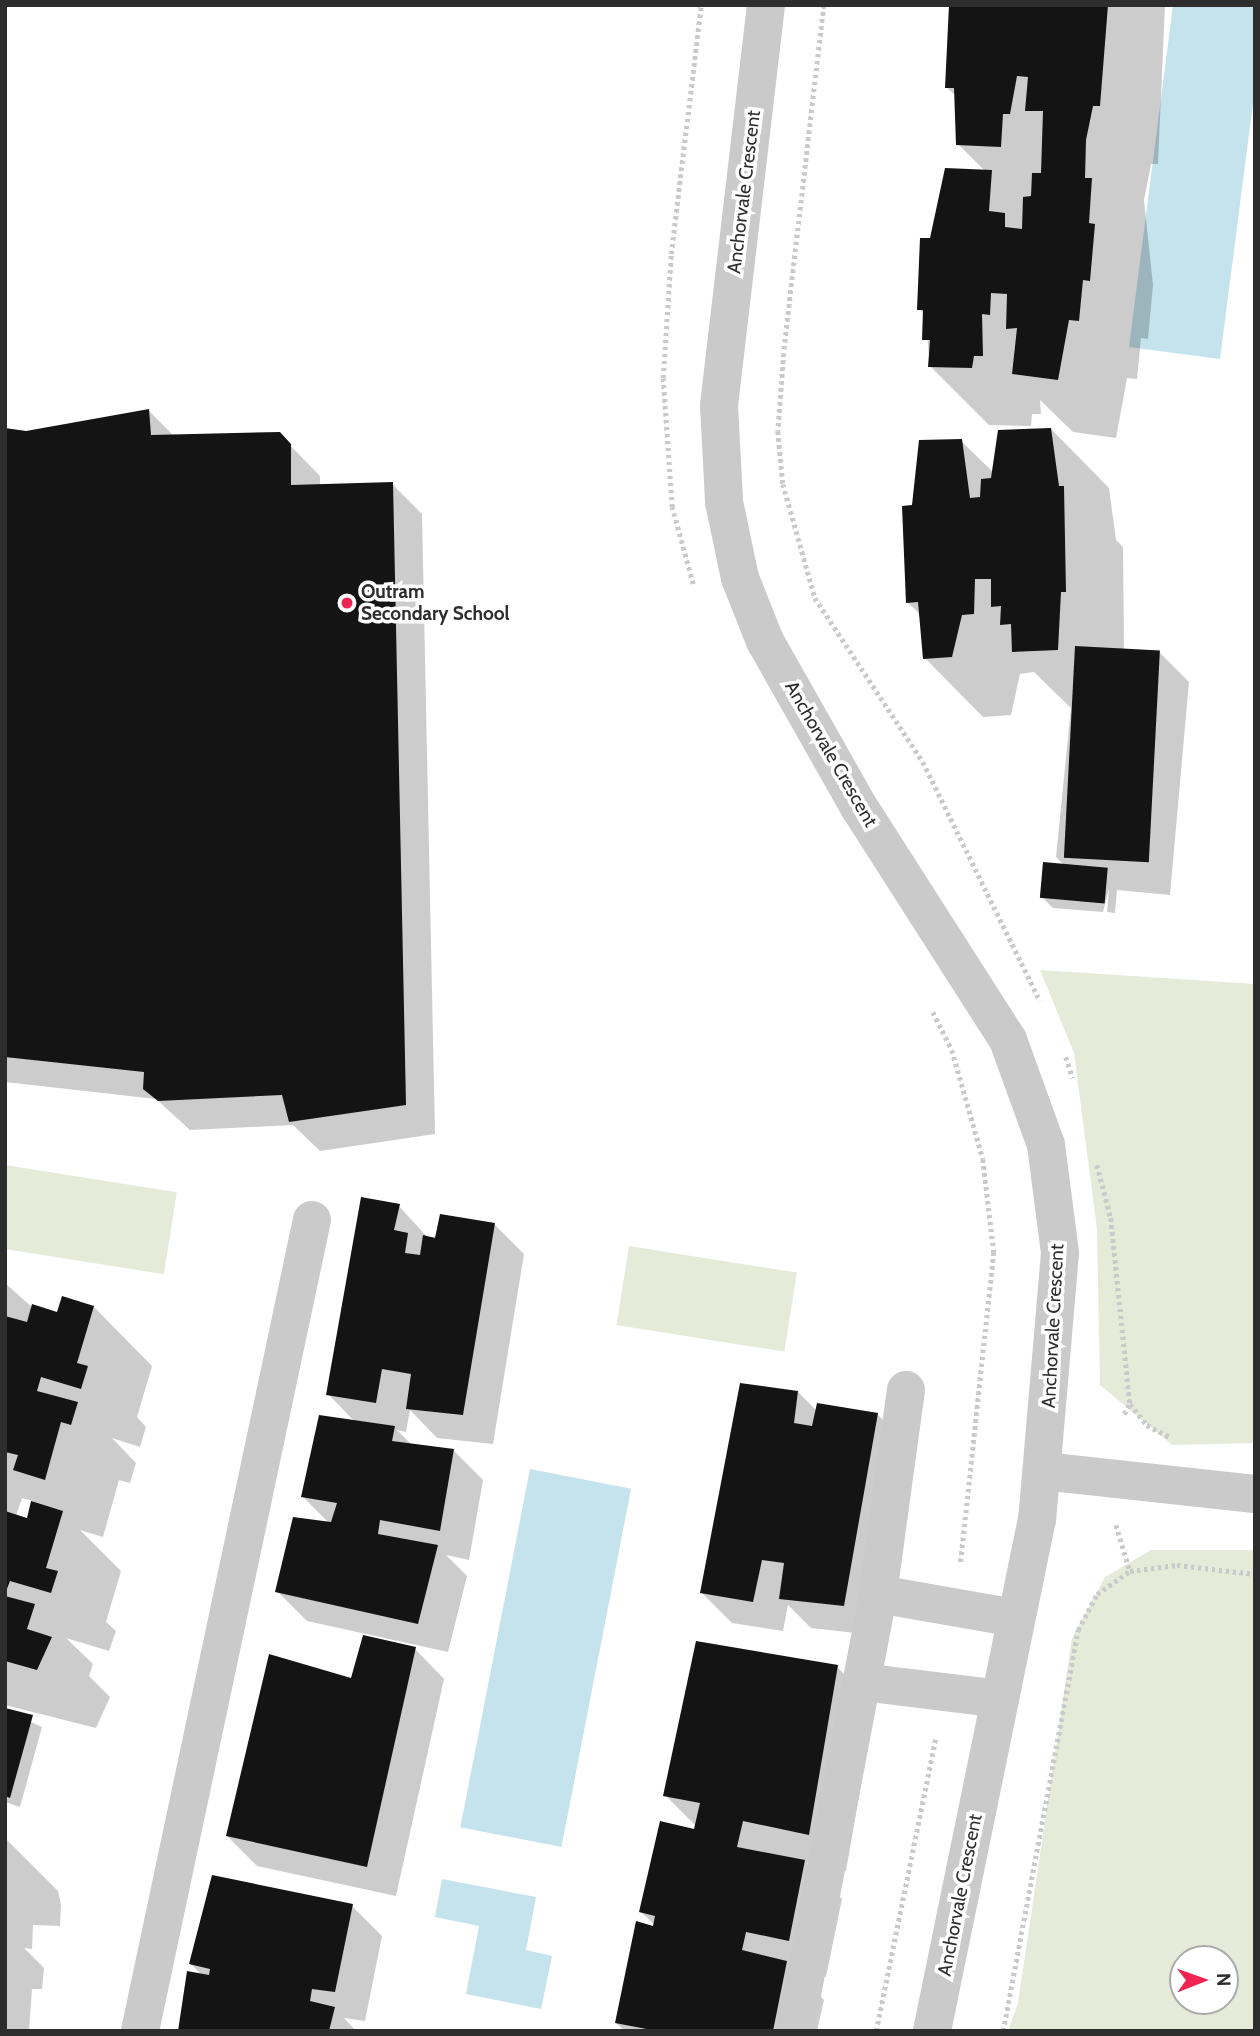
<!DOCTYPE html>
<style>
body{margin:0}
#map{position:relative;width:1260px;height:2036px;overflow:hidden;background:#fff;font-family:Cabin,sans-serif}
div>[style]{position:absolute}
.green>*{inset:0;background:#e6ebd9;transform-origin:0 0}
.water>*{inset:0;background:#c4e3ed;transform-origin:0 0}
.shadow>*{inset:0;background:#0003}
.building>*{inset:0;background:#141414;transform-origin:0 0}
.path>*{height:4.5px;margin-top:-2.25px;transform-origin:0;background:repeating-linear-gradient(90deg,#cacaca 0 3.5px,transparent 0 7px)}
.minor>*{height:38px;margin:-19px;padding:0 19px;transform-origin:19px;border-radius:19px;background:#cacaca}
.dots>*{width:19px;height:19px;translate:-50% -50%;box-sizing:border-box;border:4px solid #fff;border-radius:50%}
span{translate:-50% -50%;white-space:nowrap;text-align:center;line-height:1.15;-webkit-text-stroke:7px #fff;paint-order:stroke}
.street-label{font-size:19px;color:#2d2d2d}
.poi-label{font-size:19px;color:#2d2d2d;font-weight:700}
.left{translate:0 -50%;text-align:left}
.frame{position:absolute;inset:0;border:7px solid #2d2d2d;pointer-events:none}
.north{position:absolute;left:1169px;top:1945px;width:70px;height:70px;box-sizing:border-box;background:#fff;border:2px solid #ababab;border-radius:50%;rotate:89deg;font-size:19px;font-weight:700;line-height:28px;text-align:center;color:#2d2d2d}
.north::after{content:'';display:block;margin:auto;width:24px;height:32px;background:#ef2452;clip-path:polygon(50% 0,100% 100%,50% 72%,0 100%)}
</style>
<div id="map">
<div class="green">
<div style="clip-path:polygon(1040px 970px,1255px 984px,1255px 1443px,1172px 1445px,1100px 1385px,1097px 1229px,1074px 1053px)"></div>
<div style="left:5px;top:1165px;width:174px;height:83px;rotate:9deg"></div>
<div style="left:629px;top:1246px;width:170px;height:80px;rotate:9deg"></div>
<div style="clip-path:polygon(evenodd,1151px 1550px,1255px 1550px,1255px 2031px,1008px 2031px,1018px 2003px,1072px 1638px,1105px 1577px,1151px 1550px,1225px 1959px,1225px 2001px,1183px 2001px,1183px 1959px,1225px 1959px)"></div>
</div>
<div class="water">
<div style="clip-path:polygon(1173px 5px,1255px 5px,1255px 88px,1220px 359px,1129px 347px)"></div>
<div style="left:530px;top:1469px;width:103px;height:365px;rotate:11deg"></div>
<div style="clip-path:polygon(442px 1879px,536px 1897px,526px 1950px,552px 1956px,541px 2009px,466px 1994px,479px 1926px,435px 1917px)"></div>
</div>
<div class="shadow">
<div style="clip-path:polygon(951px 5px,1165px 5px,1158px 164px,1151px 164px,1144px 200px,1153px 285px,1148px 339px,1141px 338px,1137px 379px,1127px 378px,1116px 438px,1073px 432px,1040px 400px,1041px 414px,1032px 414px,1031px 426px,989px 425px,930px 366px,925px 315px,919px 309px,932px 239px,986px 172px,958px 144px,956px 96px,946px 87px)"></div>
<div style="clip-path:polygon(149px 411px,174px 436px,279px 434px,320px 476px,320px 486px,392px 484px,422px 514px,435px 1134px,320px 1151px,293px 1125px,190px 1130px,156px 1099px,5px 1082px,5px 430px,26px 432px)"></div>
<div style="clip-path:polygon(1051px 429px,1109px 488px,1116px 540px,1123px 547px,1124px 650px,1159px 652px,1189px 682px,1170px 895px,1117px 890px,1115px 913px,1107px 912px,1109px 889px,1103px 912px,1053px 908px,1043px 898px,1065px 866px,1056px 857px,1071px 708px,1034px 672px,1020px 674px,1011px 715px,983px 717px,925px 658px,921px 615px,908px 603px,914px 507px,961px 441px,994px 473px)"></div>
<div style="clip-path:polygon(399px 1206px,428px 1238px,494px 1224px,524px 1254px,493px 1444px,437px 1438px,410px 1410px,406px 1432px,397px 1430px,412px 1445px,454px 1451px,483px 1480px,469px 1560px,446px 1555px,467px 1576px,448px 1652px,307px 1621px,277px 1591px,330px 1524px,303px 1497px,355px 1422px,328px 1394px)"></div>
<div style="clip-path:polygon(evenodd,5px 1283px,33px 1308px,58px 1314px,94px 1307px,152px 1366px,137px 1417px,146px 1427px,140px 1447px,112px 1438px,136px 1463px,130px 1483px,119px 1480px,103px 1537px,80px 1530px,121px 1571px,106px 1622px,116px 1631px,109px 1651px,66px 1638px,93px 1664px,89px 1676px,110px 1697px,96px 1728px,5px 1705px,5px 1283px,22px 1498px,33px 1501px,28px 1520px,16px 1516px,22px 1498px)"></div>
<div style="clip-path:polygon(798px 1392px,817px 1411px,878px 1415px,907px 1444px,874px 1635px,811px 1628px,788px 1605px,783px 1631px,732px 1623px,702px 1593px)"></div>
<div style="clip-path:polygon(415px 1649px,444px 1679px,396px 1896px,257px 1866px,227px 1836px,352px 1680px)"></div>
<div style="clip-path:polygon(837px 1667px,875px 1704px,846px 1871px,806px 1863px,842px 1899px,826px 1977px,794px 1970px,824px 2000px,817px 2031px,625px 2031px,616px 2023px,659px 1929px,641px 1912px,696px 1826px,665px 1795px)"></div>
<div style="clip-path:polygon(5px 1710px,42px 1727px,20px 1807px,5px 1802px)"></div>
<div style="clip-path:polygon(5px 1838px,58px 1891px,61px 1905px,60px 1926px,33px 1925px,32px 1949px,24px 1948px,44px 1968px,42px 1989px,32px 1989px,29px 2031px,5px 2031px)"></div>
<div style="clip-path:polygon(352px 1906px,382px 1936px,365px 2021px,344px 2018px,356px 2031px,180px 2031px,203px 1976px,191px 1964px)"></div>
</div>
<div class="building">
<div style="clip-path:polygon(949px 5px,1108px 5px,1100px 106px,1093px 106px,1086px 140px,1085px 178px,1092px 178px,1089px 223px,1095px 224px,1090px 281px,1083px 280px,1079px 321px,1069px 320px,1058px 380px,1012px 374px,1017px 328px,1006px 329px,1007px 294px,991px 293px,990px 315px,982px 314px,983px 356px,974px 356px,972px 368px,928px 367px,930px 340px,922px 340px,923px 310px,917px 310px,920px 238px,930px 238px,945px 168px,992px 170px,989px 211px,1005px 213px,1005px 227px,1022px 229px,1023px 197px,1031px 196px,1032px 173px,1041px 173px,1043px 111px,1025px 111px,1028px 77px,1017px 76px,1010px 114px,1003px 114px,1001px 147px,956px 145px,954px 88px,945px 88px)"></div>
<div style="clip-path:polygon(149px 409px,151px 435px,280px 432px,291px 444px,291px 485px,393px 482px,406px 1105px,289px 1122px,282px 1095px,158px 1101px,143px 1089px,144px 1072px,5px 1057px,5px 428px,26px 431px)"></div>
<div style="clip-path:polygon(1051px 428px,1059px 486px,1064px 486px,1066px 592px,1061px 592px,1058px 650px,1012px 652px,1011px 624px,1000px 625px,1001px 606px,991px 607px,991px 579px,975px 579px,974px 614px,962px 615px,952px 657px,923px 659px,918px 602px,906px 603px,902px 506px,912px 505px,919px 440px,962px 439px,970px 498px,980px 497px,981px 479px,991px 478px,998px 430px)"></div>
<div style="left:1075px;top:646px;width:85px;height:212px;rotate:3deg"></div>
<div style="left:1043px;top:862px;width:65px;height:36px;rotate:5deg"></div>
<div style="clip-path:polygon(361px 1197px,400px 1204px,394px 1230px,408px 1233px,405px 1253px,420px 1255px,423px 1235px,435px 1238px,440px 1214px,495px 1223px,463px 1415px,406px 1409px,411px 1374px,382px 1369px,376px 1403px,326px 1395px)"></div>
<div style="clip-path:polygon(62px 1296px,94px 1306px,77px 1363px,88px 1366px,81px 1389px,41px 1377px,37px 1391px,78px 1402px,71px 1425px,61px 1422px,45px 1480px,13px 1470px,18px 1455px,5px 1452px,5px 1316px,27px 1322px,32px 1304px,57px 1312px)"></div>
<div style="clip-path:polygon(740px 1383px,798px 1391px,794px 1423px,812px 1426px,817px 1403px,878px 1413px,844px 1606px,779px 1599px,784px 1563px,762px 1560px,753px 1602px,700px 1593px)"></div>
<div style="clip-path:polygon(319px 1415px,395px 1426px,392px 1441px,454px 1449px,440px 1531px,380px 1520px,378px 1534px,438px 1545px,418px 1624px,275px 1592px,293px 1517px,331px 1522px,337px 1503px,301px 1497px)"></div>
<div style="clip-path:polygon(31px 1501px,63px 1511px,46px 1568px,58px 1571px,51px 1593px,10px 1581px,5px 1594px,5px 1511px,27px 1518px)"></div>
<div style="clip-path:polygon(5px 1596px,35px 1604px,27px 1629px,52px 1637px,37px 1670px,5px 1661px)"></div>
<div style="clip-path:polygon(363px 1635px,416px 1647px,367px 1867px,226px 1836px,269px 1654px,351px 1678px)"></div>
<div style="clip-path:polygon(696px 1641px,838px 1665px,809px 1835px,743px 1821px,737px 1847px,805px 1860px,789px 1941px,746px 1932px,742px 1950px,787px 1961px,773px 2031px,657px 2031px,615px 2023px,636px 1921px,653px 1926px,655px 1916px,639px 1912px,660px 1821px,694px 1829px,700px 1803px,663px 1796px)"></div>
<div style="clip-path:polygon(5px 1708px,33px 1715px,10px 1798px,5px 1796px)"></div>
<div style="clip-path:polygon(212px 1875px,353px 1904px,335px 1992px,312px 1989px,310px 2001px,335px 2007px,329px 2031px,178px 2031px,187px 1971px,209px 1975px,210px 1969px,189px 1964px)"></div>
</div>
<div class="path">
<div style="left:824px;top:5px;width:350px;rotate:96.6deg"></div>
<div style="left:784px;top:353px;width:78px;rotate:94.4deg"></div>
<div style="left:778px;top:431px;width:53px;rotate:84.6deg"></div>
<div style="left:783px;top:484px;width:118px;rotate:74.3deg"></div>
<div style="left:815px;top:598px;width:196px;rotate:56.6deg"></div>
<div style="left:923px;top:762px;width:266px;rotate:63.9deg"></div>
<div style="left:693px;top:584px;width:80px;rotate:-105.3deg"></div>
<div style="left:672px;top:507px;width:129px;rotate:-94deg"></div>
<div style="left:663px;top:378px;width:124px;rotate:-86.3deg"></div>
<div style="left:671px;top:254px;width:251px;rotate:-83.1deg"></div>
<div style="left:933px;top:1012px;width:42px;rotate:63.4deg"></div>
<div style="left:952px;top:1050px;width:113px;rotate:74.1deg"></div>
<div style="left:983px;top:1159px;width:94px;rotate:83.3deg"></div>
<div style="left:994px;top:1252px;width:312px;rotate:96.1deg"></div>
<div style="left:1066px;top:1057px;width:22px;rotate:72deg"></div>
<div style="left:1097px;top:1165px;width:55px;rotate:75.2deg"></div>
<div style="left:1111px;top:1218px;width:187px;rotate:84.2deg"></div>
<div style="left:1130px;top:1404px;width:27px;rotate:51deg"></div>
<div style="left:1147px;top:1425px;width:26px;rotate:28deg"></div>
<div style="left:1124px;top:1414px;width:12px;rotate:-59deg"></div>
<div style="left:1116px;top:1525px;width:48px;rotate:73.1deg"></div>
<div style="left:876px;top:2031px;width:300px;rotate:-78.5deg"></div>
<div style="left:1003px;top:2031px;width:408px;rotate:-79.4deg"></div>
<div style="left:1078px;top:1630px;width:41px;rotate:-62.2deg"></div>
<div style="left:1097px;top:1594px;width:40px;rotate:-34.9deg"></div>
<div style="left:1130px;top:1571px;width:47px;rotate:-7.3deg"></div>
<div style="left:1177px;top:1565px;width:79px;rotate:6.6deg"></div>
</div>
<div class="minor">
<div style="left:766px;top:5px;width:403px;rotate:96.7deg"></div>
<div style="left:719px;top:405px;width:97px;rotate:87deg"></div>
<div style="left:724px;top:502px;width:78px;rotate:78.1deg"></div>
<div style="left:740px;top:578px;width:68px;rotate:68.4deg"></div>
<div style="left:765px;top:641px;width:191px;rotate:60.5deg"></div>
<div style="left:859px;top:807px;width:277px;rotate:57.4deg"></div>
<div style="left:1008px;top:1040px;width:112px;rotate:70.1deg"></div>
<div style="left:1046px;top:1145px;width:109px;rotate:82.6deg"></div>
<div style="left:1060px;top:1253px;width:267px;rotate:94.9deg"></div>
<div style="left:1037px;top:1519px;width:523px;rotate:101.59deg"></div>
<div style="left:1043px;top:1471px;width:213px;rotate:6.2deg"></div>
<div style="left:878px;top:1594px;width:206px;rotate:-82.2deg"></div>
<div style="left:862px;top:1682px;width:139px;rotate:7deg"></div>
<div style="left:140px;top:2031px;width:829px;rotate:-78.03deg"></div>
<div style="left:795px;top:2031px;width:445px;rotate:-79.2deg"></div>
<div style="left:878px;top:1594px;width:140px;rotate:9.9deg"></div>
</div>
<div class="dots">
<div style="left:347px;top:603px;background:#ef2452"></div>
</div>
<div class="street-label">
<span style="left:744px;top:192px;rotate:-83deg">Anchorvale Crescent</span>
<span style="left:831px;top:754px;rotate:60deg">Anchorvale Crescent</span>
<span style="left:1053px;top:1326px;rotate:-87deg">Anchorvale Crescent</span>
<span style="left:960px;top:1895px;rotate:-79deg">Anchorvale Crescent</span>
</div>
<div class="poi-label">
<span class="left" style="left:361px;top:603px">Outram<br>Secondary School</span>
</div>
<div class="frame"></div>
<div class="north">N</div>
</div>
